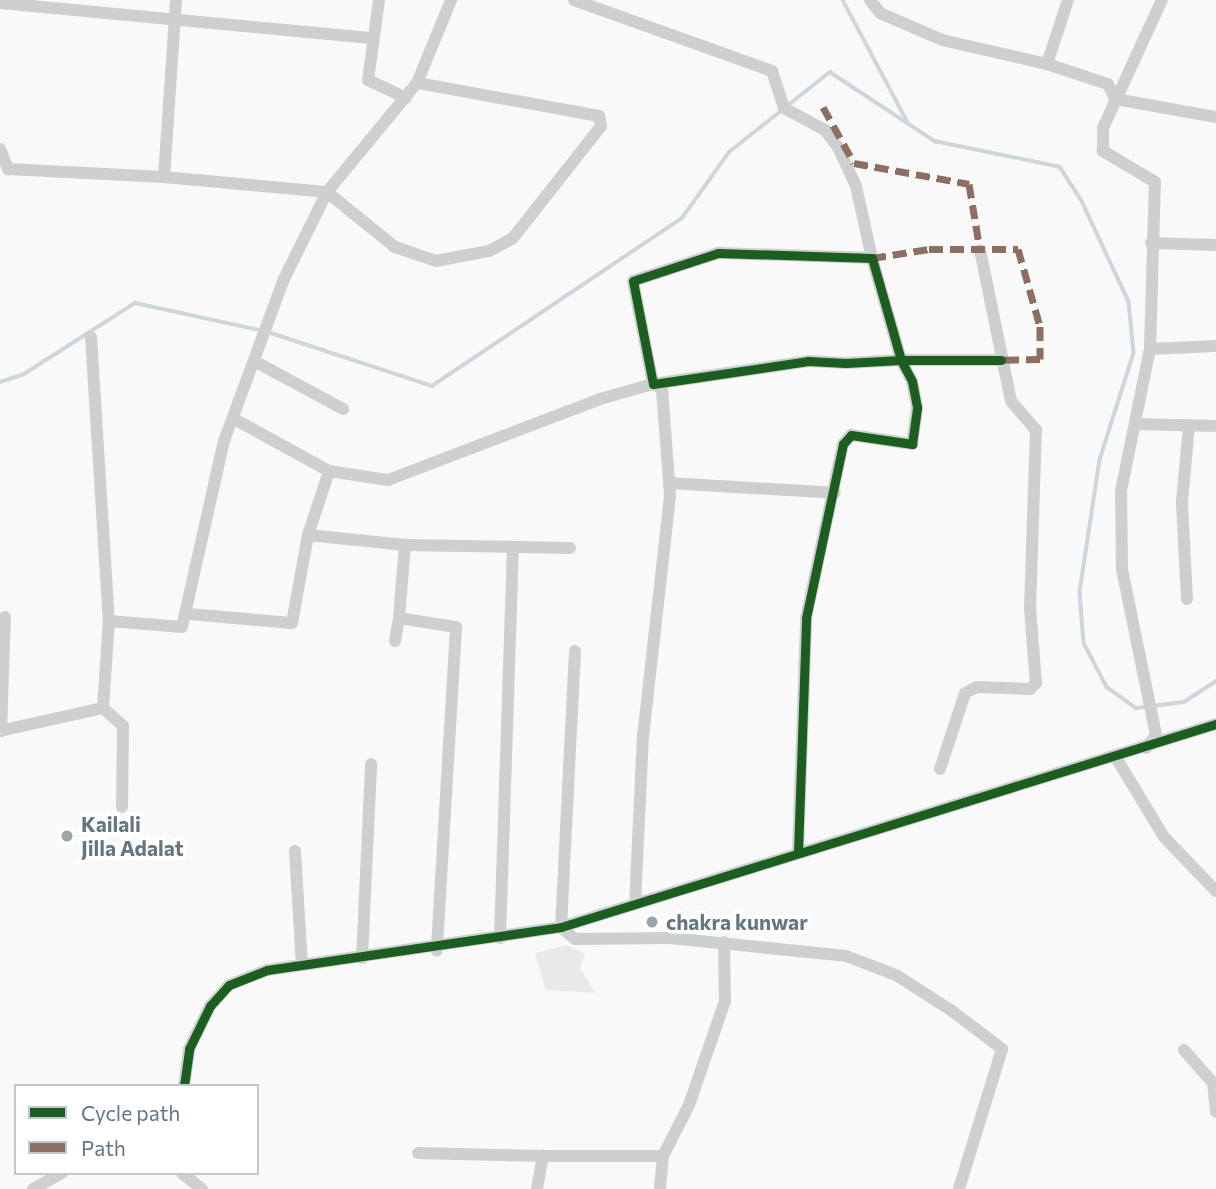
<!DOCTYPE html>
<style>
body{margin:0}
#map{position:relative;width:1216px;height:1189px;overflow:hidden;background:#f9f9f9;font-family:Commissioner,sans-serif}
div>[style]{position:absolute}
.built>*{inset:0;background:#e8e9e9}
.stream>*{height:3.5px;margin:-1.75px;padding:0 1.75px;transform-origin:1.75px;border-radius:1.75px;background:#ced6d9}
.street>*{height:12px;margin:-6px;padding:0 6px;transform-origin:6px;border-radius:6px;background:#cecfd0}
.quiet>*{height:7px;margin-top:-3.5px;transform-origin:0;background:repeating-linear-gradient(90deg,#8d6e63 0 14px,transparent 0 21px)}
.cycleway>*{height:9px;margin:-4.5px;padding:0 4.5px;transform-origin:4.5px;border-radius:4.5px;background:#1b5e20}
.dots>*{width:19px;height:19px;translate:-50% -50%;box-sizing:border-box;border:4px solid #fff;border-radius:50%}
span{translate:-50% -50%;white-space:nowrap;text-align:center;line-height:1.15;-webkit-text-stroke:7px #fff;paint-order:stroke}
.poi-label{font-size:21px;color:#657683;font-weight:700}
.left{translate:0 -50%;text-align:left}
.legend{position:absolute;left:14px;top:1084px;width:245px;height:91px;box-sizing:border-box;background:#fff;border:2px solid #c1c8cd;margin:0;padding:9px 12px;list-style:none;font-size:21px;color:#657683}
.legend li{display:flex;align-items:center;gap:14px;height:35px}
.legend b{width:35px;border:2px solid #c1c8cd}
</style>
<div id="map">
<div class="built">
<div style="clip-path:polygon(567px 945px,585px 954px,580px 968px,595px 993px,546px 990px,535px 953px)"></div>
</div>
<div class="stream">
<div style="left:843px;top:0;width:137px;rotate:62.1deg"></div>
<div style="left:787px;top:106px;width:55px;rotate:-38.3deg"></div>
<div style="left:830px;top:72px;width:127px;rotate:33.4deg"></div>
<div style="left:935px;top:141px;width:128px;rotate:11.7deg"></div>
<div style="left:1060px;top:167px;width:38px;rotate:57deg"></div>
<div style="left:1081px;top:199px;width:114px;rotate:65deg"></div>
<div style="left:1129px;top:302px;width:51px;rotate:84.4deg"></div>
<div style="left:1134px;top:353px;width:112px;rotate:107.6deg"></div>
<div style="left:1100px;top:460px;width:134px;rotate:98.6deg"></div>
<div style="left:1080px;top:593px;width:50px;rotate:85.4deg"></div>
<div style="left:1084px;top:643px;width:50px;rotate:62.4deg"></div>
<div style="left:1107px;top:687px;width:36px;rotate:36deg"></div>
<div style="left:1136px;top:708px;width:48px;rotate:-7.1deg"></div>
<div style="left:1184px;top:702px;width:38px;rotate:-33deg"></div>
<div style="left:0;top:382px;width:25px;rotate:-18deg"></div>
<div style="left:24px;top:374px;width:132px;rotate:-32.6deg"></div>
<div style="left:135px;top:303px;width:133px;rotate:12.2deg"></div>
<div style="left:265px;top:331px;width:176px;rotate:18.2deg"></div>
<div style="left:432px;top:386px;width:301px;rotate:-33.9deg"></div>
<div style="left:682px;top:218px;width:81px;rotate:-54.5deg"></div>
<div style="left:729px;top:152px;width:66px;rotate:-38.3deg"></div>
</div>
<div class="street">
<div style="left:379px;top:0;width:81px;rotate:97.8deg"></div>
<div style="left:368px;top:80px;width:42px;rotate:25.3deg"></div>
<div style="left:574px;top:0;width:210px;rotate:19.7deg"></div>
<div style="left:772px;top:71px;width:39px;rotate:72deg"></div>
<div style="left:784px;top:108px;width:47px;rotate:28.2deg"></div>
<div style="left:825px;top:130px;width:21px;rotate:53deg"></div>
<div style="left:838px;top:147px;width:43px;rotate:65.2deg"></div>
<div style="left:856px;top:186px;width:74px;rotate:77.5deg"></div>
<div style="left:870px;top:0;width:16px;rotate:52deg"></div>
<div style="left:880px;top:13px;width:68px;rotate:23.5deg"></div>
<div style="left:942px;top:40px;width:108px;rotate:12.9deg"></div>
<div style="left:1068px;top:0;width:67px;rotate:108.2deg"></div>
<div style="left:1047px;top:64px;width:64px;rotate:18.2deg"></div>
<div style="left:1108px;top:84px;width:17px;rotate:65deg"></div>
<div style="left:1115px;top:99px;width:103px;rotate:10.1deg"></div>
<div style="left:0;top:3px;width:372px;rotate:5.4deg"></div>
<div style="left:0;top:149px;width:22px;rotate:68deg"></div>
<div style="left:8px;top:169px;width:156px;rotate:2.9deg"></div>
<div style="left:164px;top:177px;width:177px;rotate:-86.1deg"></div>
<div style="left:164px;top:177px;width:164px;rotate:5.3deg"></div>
<div style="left:327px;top:192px;width:87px;rotate:39deg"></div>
<div style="left:395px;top:247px;width:43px;rotate:18.9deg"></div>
<div style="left:436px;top:261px;width:54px;rotate:-10.7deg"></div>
<div style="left:489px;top:251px;width:27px;rotate:-28deg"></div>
<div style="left:513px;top:238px;width:142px;rotate:-51.8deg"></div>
<div style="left:601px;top:126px;width:10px;rotate:-101deg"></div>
<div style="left:599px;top:116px;width:185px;rotate:-169.7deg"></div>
<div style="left:1151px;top:243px;width:65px;rotate:1.8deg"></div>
<div style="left:91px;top:337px;width:285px;rotate:86.4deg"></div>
<div style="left:1150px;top:349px;width:66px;rotate:-2.6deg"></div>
<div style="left:256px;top:362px;width:99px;rotate:28.4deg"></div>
<div style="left:236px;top:420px;width:106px;rotate:28.7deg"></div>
<div style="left:329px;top:471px;width:60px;rotate:8.7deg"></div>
<div style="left:388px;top:480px;width:227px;rotate:-20.9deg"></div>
<div style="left:600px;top:399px;width:55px;rotate:-15.8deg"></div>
<div style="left:653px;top:384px;width:10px;rotate:29deg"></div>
<div style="left:662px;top:389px;width:107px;rotate:85.7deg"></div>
<div style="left:670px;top:496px;width:241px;rotate:96.4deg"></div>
<div style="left:643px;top:735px;width:169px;rotate:92.7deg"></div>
<div style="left:1136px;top:424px;width:80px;rotate:1.4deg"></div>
<div style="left:669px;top:483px;width:166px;rotate:3.4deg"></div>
<div style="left:308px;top:535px;width:67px;rotate:-71.8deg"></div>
<div style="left:405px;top:545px;width:73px;rotate:94.7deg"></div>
<div style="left:399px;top:618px;width:58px;rotate:9deg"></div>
<div style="left:456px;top:627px;width:324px;rotate:93.4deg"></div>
<div style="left:1187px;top:599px;width:97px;rotate:-93deg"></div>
<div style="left:1182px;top:502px;width:77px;rotate:-84.8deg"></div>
<div style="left:189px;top:614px;width:103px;rotate:5deg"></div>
<div style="left:292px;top:623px;width:89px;rotate:-79.7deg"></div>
<div style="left:308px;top:535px;width:98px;rotate:5.9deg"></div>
<div style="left:405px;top:545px;width:165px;rotate:1deg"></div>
<div style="left:395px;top:641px;width:23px;rotate:-80deg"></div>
<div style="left:575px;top:651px;width:276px;rotate:92.9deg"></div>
<div style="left:561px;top:927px;width:18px;rotate:41deg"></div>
<div style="left:575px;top:939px;width:95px;rotate:-0.6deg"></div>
<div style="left:670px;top:938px;width:177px;rotate:5.8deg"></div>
<div style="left:846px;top:956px;width:53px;rotate:20.8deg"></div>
<div style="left:896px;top:975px;width:67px;rotate:32.7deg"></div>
<div style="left:952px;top:1011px;width:63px;rotate:37.2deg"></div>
<div style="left:1002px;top:1049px;width:146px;rotate:107.1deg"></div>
<div style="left:103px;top:708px;width:27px;rotate:42deg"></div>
<div style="left:123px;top:726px;width:81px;rotate:90.7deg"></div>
<div style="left:0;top:731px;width:106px;rotate:-12.6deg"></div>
<div style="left:103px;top:708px;width:87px;rotate:-86.1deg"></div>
<div style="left:109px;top:621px;width:73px;rotate:4.7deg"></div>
<div style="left:182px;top:627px;width:191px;rotate:-77.3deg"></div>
<div style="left:224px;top:441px;width:173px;rotate:-69.7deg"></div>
<div style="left:284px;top:279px;width:97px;rotate:-63.7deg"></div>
<div style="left:327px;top:192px;width:141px;rotate:-50.5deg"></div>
<div style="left:417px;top:83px;width:90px;rotate:-67.7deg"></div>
<div style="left:1px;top:731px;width:114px;rotate:-88deg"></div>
<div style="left:1146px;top:748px;width:16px;rotate:-52deg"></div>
<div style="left:1156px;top:735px;width:169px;rotate:-101.6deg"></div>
<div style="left:1122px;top:569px;width:78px;rotate:-90.7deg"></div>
<div style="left:1121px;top:491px;width:145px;rotate:-78.5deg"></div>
<div style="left:1150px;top:349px;width:167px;rotate:-88.3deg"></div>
<div style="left:1155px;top:182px;width:61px;rotate:-149.2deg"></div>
<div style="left:1103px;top:151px;width:23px;rotate:-90deg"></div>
<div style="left:1103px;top:128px;width:141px;rotate:-65.3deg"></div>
<div style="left:1115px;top:756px;width:95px;rotate:58.8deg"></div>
<div style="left:1164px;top:837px;width:75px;rotate:46.1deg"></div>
<div style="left:940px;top:769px;width:80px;rotate:-71.8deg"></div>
<div style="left:965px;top:693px;width:13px;rotate:-27deg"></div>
<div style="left:977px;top:687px;width:53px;rotate:2.2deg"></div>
<div style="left:1030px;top:689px;width:8px;rotate:-45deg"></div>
<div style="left:1036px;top:683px;width:74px;rotate:-94.6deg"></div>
<div style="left:1030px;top:609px;width:179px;rotate:-88.1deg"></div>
<div style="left:1036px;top:430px;width:38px;rotate:-131deg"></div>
<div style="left:1011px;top:401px;width:154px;rotate:-101.6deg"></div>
<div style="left:295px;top:851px;width:114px;rotate:86.5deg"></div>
<div style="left:798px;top:852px;width:234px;rotate:-88deg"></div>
<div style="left:806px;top:618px;width:178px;rotate:-78deg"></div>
<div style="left:843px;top:444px;width:12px;rotate:-48deg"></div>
<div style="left:851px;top:435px;width:62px;rotate:8.4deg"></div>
<div style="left:912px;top:444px;width:37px;rotate:-82deg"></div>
<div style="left:917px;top:407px;width:26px;rotate:-101deg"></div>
<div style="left:912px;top:381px;width:24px;rotate:-118deg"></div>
<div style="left:901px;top:360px;width:106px;rotate:-105.9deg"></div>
<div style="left:872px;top:258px;width:154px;rotate:-178.1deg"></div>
<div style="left:718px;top:253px;width:89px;rotate:161.8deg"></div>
<div style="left:633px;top:281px;width:105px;rotate:79deg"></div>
<div style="left:653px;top:384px;width:157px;rotate:-8.4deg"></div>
<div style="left:808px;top:361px;width:38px;rotate:3deg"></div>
<div style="left:846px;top:363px;width:55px;rotate:-3.1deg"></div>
<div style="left:901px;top:360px;width:100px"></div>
<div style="left:500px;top:938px;width:391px;rotate:-88.1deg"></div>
<div style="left:362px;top:958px;width:194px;rotate:-87.3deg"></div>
<div style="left:1184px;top:1050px;width:44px;rotate:48.7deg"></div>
<div style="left:1213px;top:1083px;width:29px;rotate:84deg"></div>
<div style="left:184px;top:1086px;width:37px;rotate:-82deg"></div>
<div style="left:189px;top:1049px;width:48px;rotate:-64deg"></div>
<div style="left:210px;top:1006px;width:28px;rotate:-48deg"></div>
<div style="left:229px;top:985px;width:41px;rotate:-21.5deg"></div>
<div style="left:267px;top:970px;width:297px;rotate:-8.3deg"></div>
<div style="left:561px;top:927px;width:686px;rotate:-17.22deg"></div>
<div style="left:418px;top:1153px;width:125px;rotate:1.4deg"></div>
<div style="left:182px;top:1173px;width:26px;rotate:39deg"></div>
<div style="left:33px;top:1189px;width:33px;rotate:-29deg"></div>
<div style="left:537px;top:1189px;width:34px;rotate:-80deg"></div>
<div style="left:543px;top:1156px;width:120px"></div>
<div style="left:660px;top:1189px;width:33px;rotate:-85deg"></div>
<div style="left:663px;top:1156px;width:57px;rotate:-63deg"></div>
<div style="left:689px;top:1105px;width:110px;rotate:-70.9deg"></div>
<div style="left:725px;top:1001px;width:59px;rotate:-91deg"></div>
</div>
<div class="quiet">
<div style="left:823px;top:107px;width:64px;rotate:61deg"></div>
<div style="left:854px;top:163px;width:117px;rotate:10.3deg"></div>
<div style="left:969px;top:184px;width:67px;rotate:80.5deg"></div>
<div style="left:872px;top:258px;width:58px;rotate:-9deg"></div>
<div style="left:929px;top:249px;width:89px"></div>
<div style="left:1018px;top:249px;width:80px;rotate:74.1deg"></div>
<div style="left:1040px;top:326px;width:33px;rotate:90deg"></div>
<div style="left:1040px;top:359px;width:39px;rotate:179deg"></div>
</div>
<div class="cycleway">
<div style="left:798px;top:852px;width:234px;rotate:-88deg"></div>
<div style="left:806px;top:618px;width:178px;rotate:-78deg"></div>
<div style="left:843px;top:444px;width:12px;rotate:-48deg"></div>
<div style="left:851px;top:435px;width:62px;rotate:8.4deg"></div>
<div style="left:912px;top:444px;width:37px;rotate:-82deg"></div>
<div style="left:917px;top:407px;width:26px;rotate:-101deg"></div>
<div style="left:912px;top:381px;width:24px;rotate:-118deg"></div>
<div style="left:901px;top:360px;width:106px;rotate:-105.9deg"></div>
<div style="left:872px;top:258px;width:154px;rotate:-178.1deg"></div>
<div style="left:718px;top:253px;width:89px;rotate:161.8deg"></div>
<div style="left:633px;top:281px;width:105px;rotate:79deg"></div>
<div style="left:653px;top:384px;width:157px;rotate:-8.4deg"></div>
<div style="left:808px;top:361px;width:38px;rotate:3deg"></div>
<div style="left:846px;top:363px;width:55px;rotate:-3.1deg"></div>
<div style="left:901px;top:360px;width:100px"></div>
<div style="left:184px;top:1086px;width:37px;rotate:-82deg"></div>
<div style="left:189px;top:1049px;width:48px;rotate:-64deg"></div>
<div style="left:210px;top:1006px;width:28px;rotate:-48deg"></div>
<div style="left:229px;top:985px;width:41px;rotate:-21.5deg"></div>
<div style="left:267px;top:970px;width:297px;rotate:-8.3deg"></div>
<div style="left:561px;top:927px;width:686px;rotate:-17.22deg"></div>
</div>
<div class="dots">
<div style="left:67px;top:836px;background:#99a4ac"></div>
<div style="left:652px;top:922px;background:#99a4ac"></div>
</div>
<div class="poi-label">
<span class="left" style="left:81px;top:836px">Kailali<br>Jilla Adalat</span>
<span class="left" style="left:666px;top:922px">chakra kunwar</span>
</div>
<ul class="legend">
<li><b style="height:9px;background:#1b5e20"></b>Cycle path</li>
<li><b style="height:9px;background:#8d6e63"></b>Path</li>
</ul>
</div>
